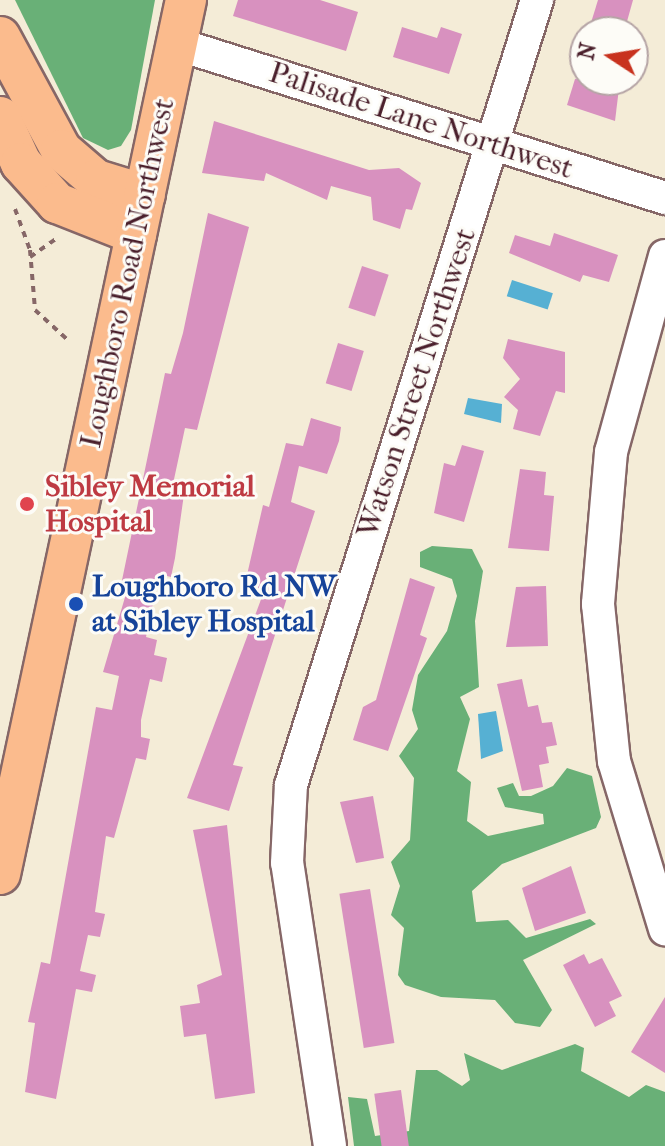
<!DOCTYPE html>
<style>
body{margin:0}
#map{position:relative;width:665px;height:1146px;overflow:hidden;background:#f4ecd7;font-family:"IM FELL French Canon",serif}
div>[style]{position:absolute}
.forest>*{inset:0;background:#69b077}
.water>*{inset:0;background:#56b0d3;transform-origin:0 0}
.building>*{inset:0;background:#d891bf;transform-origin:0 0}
.path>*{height:4px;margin-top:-2px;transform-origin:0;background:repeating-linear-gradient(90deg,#866767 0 6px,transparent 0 12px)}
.roads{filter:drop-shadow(2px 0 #866767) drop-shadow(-2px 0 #866767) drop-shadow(0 2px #866767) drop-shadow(0 -2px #866767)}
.minor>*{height:32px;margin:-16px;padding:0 16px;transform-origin:16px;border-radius:16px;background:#fff}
.major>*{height:40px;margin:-20px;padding:0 20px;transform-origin:20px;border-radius:20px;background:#fbbb8d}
.dots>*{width:22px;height:22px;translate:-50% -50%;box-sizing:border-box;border:4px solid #fdfcf7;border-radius:50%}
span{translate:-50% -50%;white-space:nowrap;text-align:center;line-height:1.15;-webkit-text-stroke:6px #fdfcf7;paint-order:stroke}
.street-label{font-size:30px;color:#4a1f2b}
.health-label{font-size:30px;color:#be3a42;font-weight:700}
.left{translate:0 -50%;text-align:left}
.transit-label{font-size:30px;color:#164399;font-weight:700}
.north{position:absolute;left:569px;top:16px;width:80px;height:80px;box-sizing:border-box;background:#fdfcf7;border:2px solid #b5a4a5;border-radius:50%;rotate:282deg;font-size:22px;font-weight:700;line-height:32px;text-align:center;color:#4a1f2b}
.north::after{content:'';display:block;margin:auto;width:28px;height:36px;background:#c8321e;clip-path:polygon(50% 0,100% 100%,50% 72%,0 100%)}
</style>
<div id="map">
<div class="forest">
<div style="clip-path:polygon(15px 0,155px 0,131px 130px,121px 146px,108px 150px,83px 138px)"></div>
<div style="clip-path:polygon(432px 546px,472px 549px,483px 571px,475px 621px,479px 687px,460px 697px,470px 719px,457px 771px,471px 782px,467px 821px,488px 836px,544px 824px,543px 814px,505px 807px,497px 788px,513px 783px,519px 796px,531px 796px,553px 786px,567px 768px,592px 776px,601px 817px,596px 828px,502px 864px,472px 891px,476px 922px,508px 920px,526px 938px,590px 919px,596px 924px,523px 960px,552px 1010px,540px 1027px,515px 1023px,495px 1000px,441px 997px,405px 985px,398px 975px,404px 928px,391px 915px,400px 886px,391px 862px,410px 840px,414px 778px,399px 756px,418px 729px,412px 710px,418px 675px,447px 631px,457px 596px,452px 579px,420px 567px,420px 552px)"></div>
<div style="clip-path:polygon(575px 1044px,584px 1048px,581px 1071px,629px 1097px,646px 1085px,665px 1092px,665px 1146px,354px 1146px,348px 1097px,367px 1099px,375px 1136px,409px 1131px,416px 1070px,437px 1070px,462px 1086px,470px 1080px,464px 1053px,502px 1070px)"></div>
</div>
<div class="water">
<div style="left:512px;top:280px;width:43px;height:17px;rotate:18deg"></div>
<div style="clip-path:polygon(468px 398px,502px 404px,501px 423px,464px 414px)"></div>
<div style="clip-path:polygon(496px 711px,503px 751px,481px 759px,478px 714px)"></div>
</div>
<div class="building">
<div style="clip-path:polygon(238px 0,320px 0,358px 12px,346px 51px,233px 16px)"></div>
<div style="clip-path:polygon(598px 0,633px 0,624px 32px,590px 26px)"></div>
<div style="clip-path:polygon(402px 27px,437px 38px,441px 27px,462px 34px,449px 74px,393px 57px)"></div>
<div style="clip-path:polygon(575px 79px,620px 80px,615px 121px,567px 105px)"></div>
<div style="clip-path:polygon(214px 121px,369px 170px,399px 168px,421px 183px,412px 210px,406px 209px,400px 229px,373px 220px,371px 197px,331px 186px,327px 200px,266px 173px,264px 181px,202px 173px)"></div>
<div style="clip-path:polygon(208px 213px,249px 227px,197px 430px,185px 428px,173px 484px,185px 487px,175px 558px,171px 577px,159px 574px,146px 637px,157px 640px,154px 655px,167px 658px,162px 682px,150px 679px,141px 720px,141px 737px,150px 739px,146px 760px,136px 758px,114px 838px,106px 836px,95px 912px,105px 914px,100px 937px,88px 935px,80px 971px,96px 975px,92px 992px,76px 989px,56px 1099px,25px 1092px,35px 1023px,28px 1022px,41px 962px,50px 964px,96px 707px,112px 710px,119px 676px,103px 672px,128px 587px,121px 585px,165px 373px,171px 374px,183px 333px)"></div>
<div style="clip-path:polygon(554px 233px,618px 255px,609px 282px,583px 275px,580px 282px,509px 253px,515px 235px,550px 246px)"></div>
<div style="left:362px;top:266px;width:28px;height:44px;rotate:18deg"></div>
<div style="clip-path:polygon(508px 339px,565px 352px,565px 393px,556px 391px,540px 436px,513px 429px,518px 410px,504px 397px,520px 379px,503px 358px)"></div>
<div style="left:338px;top:343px;width:27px;height:42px;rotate:17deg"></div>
<div style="clip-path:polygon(311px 418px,341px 427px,339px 441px,327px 474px,299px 466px,291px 502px,315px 511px,233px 765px,243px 767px,229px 811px,187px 798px,263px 594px,244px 588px,263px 505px,269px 507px,286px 443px,303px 446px)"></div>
<div style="clip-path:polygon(462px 445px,484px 451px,464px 522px,434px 513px,444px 463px,455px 466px)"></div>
<div style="clip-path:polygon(520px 469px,546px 472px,544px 495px,554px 496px,549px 551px,508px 548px)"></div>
<div style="clip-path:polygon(410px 578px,435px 587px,420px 635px,427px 638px,388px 751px,353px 740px,363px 707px,376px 700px)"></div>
<div style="clip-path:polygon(546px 586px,548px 646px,506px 647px,516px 587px)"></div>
<div style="clip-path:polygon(522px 679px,528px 707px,538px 705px,542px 723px,552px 722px,557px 745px,546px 747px,549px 763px,539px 765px,543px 787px,522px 791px,497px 684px)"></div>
<div style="clip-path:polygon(373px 796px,384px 858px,356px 863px,340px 802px)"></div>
<div style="clip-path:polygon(227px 825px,255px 1093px,215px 1099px,206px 1034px,184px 1037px,180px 1006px,200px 1003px,197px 985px,222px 975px,193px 830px)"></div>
<div style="clip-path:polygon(571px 866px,586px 913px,535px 931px,522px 888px)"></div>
<div style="left:370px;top:889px;width:156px;height:31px;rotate:81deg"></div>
<div style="clip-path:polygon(584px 954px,589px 964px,602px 958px,622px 996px,609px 1002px,616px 1016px,595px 1027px,563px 965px)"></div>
<div style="clip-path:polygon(665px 997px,665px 1073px,631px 1052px)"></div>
<div style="left:401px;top:1090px;width:57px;height:27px;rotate:82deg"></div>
</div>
<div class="path">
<div style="left:15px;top:209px;width:44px;rotate:69.9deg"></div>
<div style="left:30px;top:250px;width:60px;rotate:85.2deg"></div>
<div style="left:35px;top:310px;width:47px;rotate:42.4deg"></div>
<div style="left:30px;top:257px;width:33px;rotate:-35deg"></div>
</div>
<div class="roads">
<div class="minor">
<div style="left:177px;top:44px;width:512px;rotate:17.51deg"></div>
<div style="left:665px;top:256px;width:203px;rotate:105.4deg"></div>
<div style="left:611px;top:452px;width:153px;rotate:94.9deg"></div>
<div style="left:598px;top:604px;width:158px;rotate:84.2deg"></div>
<div style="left:614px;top:761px;width:176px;rotate:73.1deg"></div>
<div style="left:330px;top:1146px;width:286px;rotate:-98.6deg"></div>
<div style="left:287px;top:863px;width:78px;rotate:-87.1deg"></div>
<div style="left:291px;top:785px;width:823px;rotate:-72.6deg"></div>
</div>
<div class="major">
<div style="left:0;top:37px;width:128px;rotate:61.6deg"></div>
<div style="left:61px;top:150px;width:46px;rotate:40.6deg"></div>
<div style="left:96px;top:180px;width:51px;rotate:17deg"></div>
<div style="left:0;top:117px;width:51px;rotate:65.5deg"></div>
<div style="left:21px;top:163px;width:54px;rotate:48deg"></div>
<div style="left:57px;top:203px;width:85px;rotate:21.4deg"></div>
<div style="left:0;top:874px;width:894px;rotate:-77.99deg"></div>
</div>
</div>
<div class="dots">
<div style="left:27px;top:504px;background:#e0444e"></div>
<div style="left:76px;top:604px;background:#1a4fb4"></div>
</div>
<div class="street-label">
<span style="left:421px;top:121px;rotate:18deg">Palisade Lane Northwest</span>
<span style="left:128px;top:273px;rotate:-78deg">Loughboro Road Northwest</span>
<span style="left:417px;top:383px;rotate:-72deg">Watson Street Northwest</span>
</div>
<div class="health-label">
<span class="left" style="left:45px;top:504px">Sibley Memorial<br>Hospital</span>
</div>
<div class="transit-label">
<span class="left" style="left:92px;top:604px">Loughboro Rd NW<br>at Sibley Hospital</span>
</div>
<div class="north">N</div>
</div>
